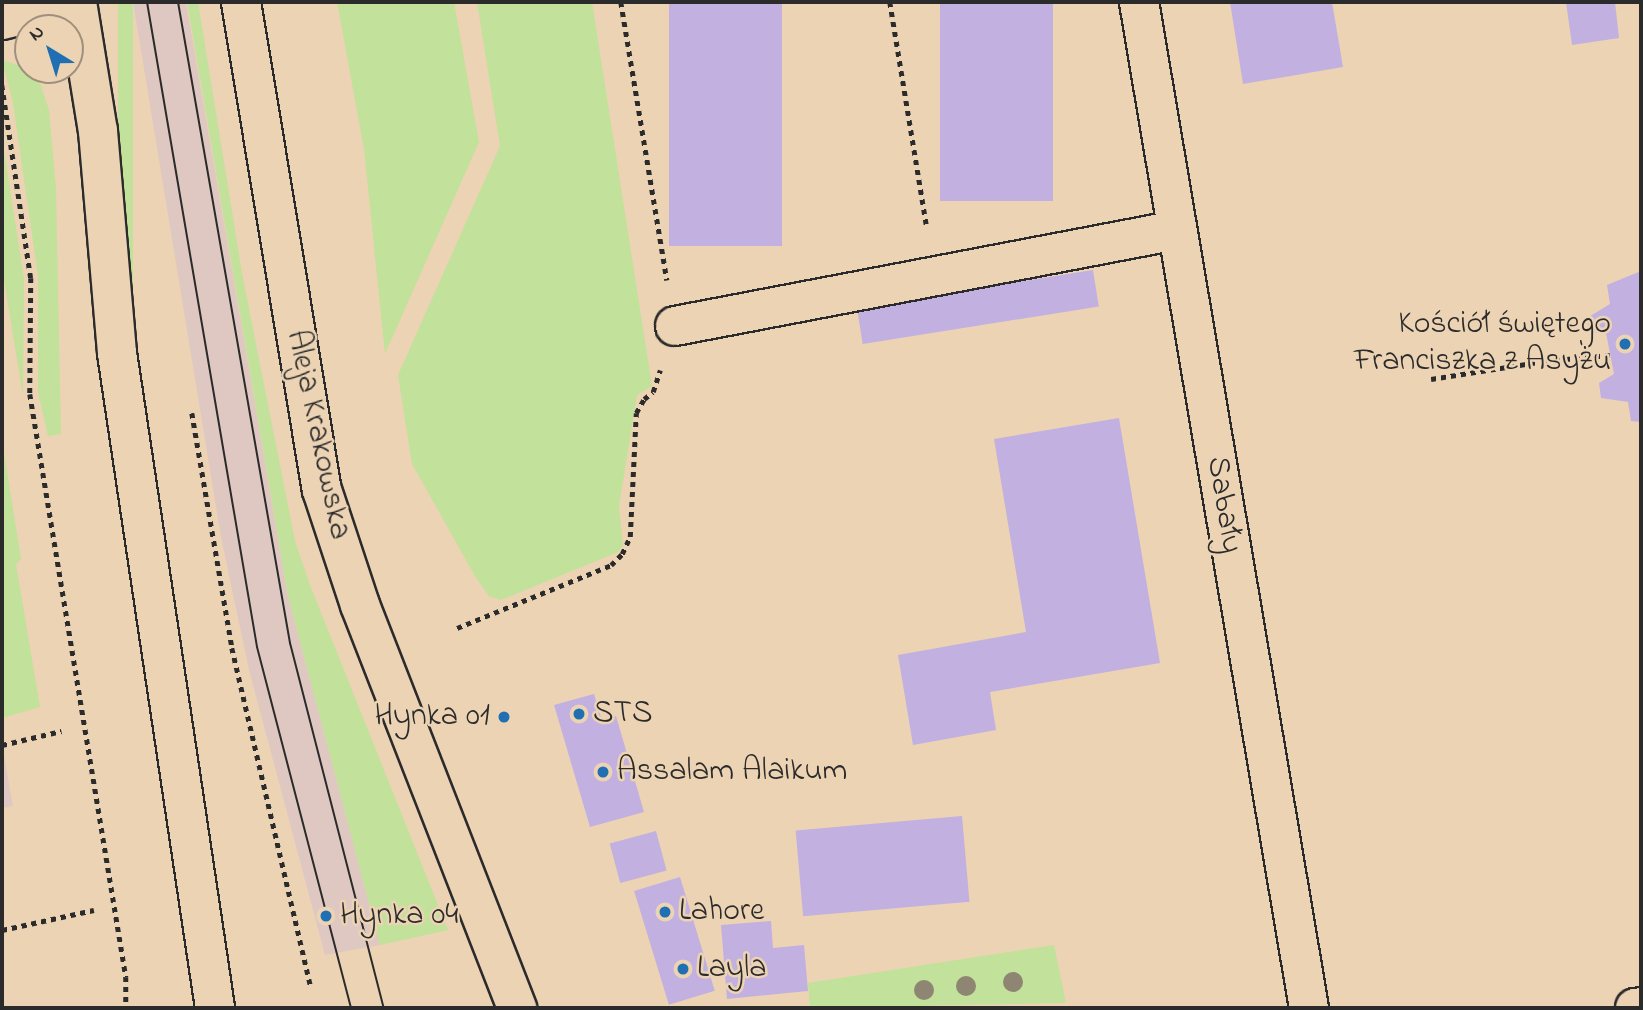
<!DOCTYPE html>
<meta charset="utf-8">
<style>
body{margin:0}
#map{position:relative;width:1643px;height:1010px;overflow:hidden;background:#ecd3b4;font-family:"Indie Flower",sans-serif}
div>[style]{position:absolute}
.built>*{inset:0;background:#dfc8c1}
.green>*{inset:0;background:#c2e19a;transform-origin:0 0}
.building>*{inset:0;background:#c2b0e0;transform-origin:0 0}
.path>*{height:4.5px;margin-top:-2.25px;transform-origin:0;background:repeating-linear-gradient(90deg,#2b2b2b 0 5px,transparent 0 10px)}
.roads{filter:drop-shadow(2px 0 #2b2b2b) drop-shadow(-2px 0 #2b2b2b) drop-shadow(0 2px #2b2b2b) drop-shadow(0 -2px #2b2b2b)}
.minor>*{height:38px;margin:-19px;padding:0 19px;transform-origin:19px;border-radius:19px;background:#ecd3b4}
.major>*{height:38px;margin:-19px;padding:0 19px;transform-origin:19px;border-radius:19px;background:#ecd3b4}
.tram>*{height:2px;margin:-1px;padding:0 1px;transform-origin:1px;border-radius:1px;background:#2b2b2b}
.trees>*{width:20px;height:20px;margin:-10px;border-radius:50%;background:#8e8572}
.dots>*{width:19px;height:19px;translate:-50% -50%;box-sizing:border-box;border:4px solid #ecd3b4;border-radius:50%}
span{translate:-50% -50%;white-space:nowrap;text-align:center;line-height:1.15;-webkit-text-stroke:5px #ecd3b4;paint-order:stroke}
.poi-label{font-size:32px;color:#2b2b2b}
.right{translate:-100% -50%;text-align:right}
.left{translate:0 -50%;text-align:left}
.street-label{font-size:32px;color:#2b2b2b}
.frame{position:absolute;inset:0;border:4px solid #2b2b2b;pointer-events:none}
.north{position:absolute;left:14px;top:14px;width:70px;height:70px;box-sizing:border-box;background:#ecd3b4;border:2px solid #9f907d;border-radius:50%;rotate:322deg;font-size:19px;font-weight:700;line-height:28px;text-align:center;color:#2b2b2b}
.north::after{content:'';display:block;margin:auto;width:24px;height:32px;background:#1f6fb2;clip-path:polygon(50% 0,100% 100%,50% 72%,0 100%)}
</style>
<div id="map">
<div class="built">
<div style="clip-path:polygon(133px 2px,186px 2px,288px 596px,380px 945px,325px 955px,249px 670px,221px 537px)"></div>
<div style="clip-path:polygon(2px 744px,13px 806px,2px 808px)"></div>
</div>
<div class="green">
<div style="left:118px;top:2px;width:15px;height:408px"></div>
<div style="clip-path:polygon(187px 2px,198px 2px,242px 273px,295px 541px,310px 585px,448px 930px,380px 945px,288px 596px)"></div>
<div style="clip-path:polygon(337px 2px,454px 2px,479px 142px,385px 354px,364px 149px)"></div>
<div style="clip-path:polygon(477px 2px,592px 2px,652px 386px,637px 395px,619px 506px,623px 545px,618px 552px,501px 600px,489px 596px,475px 576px,412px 464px,398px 375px,500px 146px)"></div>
<div style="clip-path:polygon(2px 60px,27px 68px,40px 83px,49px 110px,56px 189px,61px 434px,48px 436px,38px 392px,38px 276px,13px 103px)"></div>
<div style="clip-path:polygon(2px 138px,24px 279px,23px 396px,2px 268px)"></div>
<div style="clip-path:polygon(2px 440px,21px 559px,16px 564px,40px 707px,2px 718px)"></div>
<div style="clip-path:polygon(1054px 945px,1066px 1003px,810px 1008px,808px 983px)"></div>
</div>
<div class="building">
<div style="left:669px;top:2px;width:113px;height:244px"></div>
<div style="left:940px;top:2px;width:113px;height:199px"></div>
<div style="clip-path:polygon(1230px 2px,1332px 2px,1343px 67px,1243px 84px)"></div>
<div style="clip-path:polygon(1566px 2px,1615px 2px,1619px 38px,1572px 45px)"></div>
<div style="left:1093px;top:270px;width:37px;height:239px;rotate:81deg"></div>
<div style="clip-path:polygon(1641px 271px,1641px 422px,1631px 421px,1628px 402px,1601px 398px,1599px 383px,1614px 374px,1606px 333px,1589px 333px,1587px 318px,1610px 304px,1607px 285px)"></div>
<div style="clip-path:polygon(1119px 418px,1160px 663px,990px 692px,996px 730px,913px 745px,898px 655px,1026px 632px,994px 439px)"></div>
<div style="clip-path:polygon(594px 694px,602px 721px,616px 716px,644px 812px,590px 827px,554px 705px)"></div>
<div style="left:962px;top:816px;width:86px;height:167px;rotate:85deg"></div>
<div style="left:656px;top:831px;width:41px;height:48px;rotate:75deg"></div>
<div style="left:680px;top:877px;width:119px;height:48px;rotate:73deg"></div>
<div style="clip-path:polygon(771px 921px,773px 948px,804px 945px,808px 991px,727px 999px,721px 925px)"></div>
</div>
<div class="path">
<div style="left:621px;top:2px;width:282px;rotate:80.6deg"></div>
<div style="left:890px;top:2px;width:229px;rotate:80.7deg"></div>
<div style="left:2px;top:85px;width:195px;rotate:81.5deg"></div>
<div style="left:31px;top:278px;width:116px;rotate:90.5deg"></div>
<div style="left:30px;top:394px;width:591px;rotate:80.65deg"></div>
<div style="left:126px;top:977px;width:31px;rotate:90deg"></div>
<div style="left:1431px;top:379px;width:115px;rotate:-9deg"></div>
<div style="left:1545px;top:361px;width:65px;rotate:-5.3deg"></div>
<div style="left:192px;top:413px;width:238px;rotate:80.3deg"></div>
<div style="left:232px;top:648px;width:348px;rotate:76.9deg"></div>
<div style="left:457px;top:628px;width:166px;rotate:-22.2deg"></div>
<div style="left:611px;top:565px;width:16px;rotate:-45deg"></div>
<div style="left:622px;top:554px;width:19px;rotate:-65deg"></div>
<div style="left:630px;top:537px;width:124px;rotate:-87.2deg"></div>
<div style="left:636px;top:413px;width:16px;rotate:-60deg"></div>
<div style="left:644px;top:399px;width:11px;rotate:-38deg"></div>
<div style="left:653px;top:392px;width:23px;rotate:-72deg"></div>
<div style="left:2px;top:745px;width:61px;rotate:-13.3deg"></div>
<div style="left:2px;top:930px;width:94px;rotate:-12.3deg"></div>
</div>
<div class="roads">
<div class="minor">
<div style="left:1139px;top:2px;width:1020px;rotate:80.41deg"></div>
<div style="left:2px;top:20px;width:74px;rotate:-14deg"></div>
<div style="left:675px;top:326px;width:511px;rotate:-10.83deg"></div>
</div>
<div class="major">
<div style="left:77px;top:2px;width:131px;rotate:80.8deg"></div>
<div style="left:98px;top:131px;width:223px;rotate:85.1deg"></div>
<div style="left:117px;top:353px;width:662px;rotate:81.49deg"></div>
<div style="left:241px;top:2px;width:495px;rotate:80.6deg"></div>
<div style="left:322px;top:490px;width:121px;rotate:71.7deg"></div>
<div style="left:360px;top:605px;width:433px;rotate:68.7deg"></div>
<div style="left:1635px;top:1008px;width:6px;rotate:-9deg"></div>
</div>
</div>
<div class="tram">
<div style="left:147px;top:2px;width:654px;rotate:80.32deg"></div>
<div style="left:257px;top:647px;width:373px;rotate:75.4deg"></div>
<div style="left:178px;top:2px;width:651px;rotate:80.09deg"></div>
<div style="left:290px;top:643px;width:377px;rotate:75.6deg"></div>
</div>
<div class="trees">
<div style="left:1013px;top:982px"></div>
<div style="left:966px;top:986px"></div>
<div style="left:924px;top:990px"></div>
</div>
<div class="dots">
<div style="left:1625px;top:344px;background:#1f6fb2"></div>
<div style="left:579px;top:714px;background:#1f6fb2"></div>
<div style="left:504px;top:717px;background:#1f6fb2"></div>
<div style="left:603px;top:772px;background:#1f6fb2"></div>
<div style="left:665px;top:912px;background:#1f6fb2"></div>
<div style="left:326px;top:916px;background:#1f6fb2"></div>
<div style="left:683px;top:969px;background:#1f6fb2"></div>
</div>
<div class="poi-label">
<span class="right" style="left:1611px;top:344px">Kościół świętego<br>Franciszka z Asyżu</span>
<span class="left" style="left:593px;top:714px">STS</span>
<span class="right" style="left:490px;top:717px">Hynka 01</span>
<span class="left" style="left:617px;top:772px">Assalam Alaikum</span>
<span class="left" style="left:679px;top:912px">Lahore</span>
<span class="left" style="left:340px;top:916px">Hynka 04</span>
<span class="left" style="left:697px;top:969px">Layla</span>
</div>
<div class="street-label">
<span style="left:317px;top:435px;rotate:78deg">Aleja Krakowska</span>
<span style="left:1223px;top:505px;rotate:81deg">Sabały</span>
</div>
<div class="frame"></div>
<div class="north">N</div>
</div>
